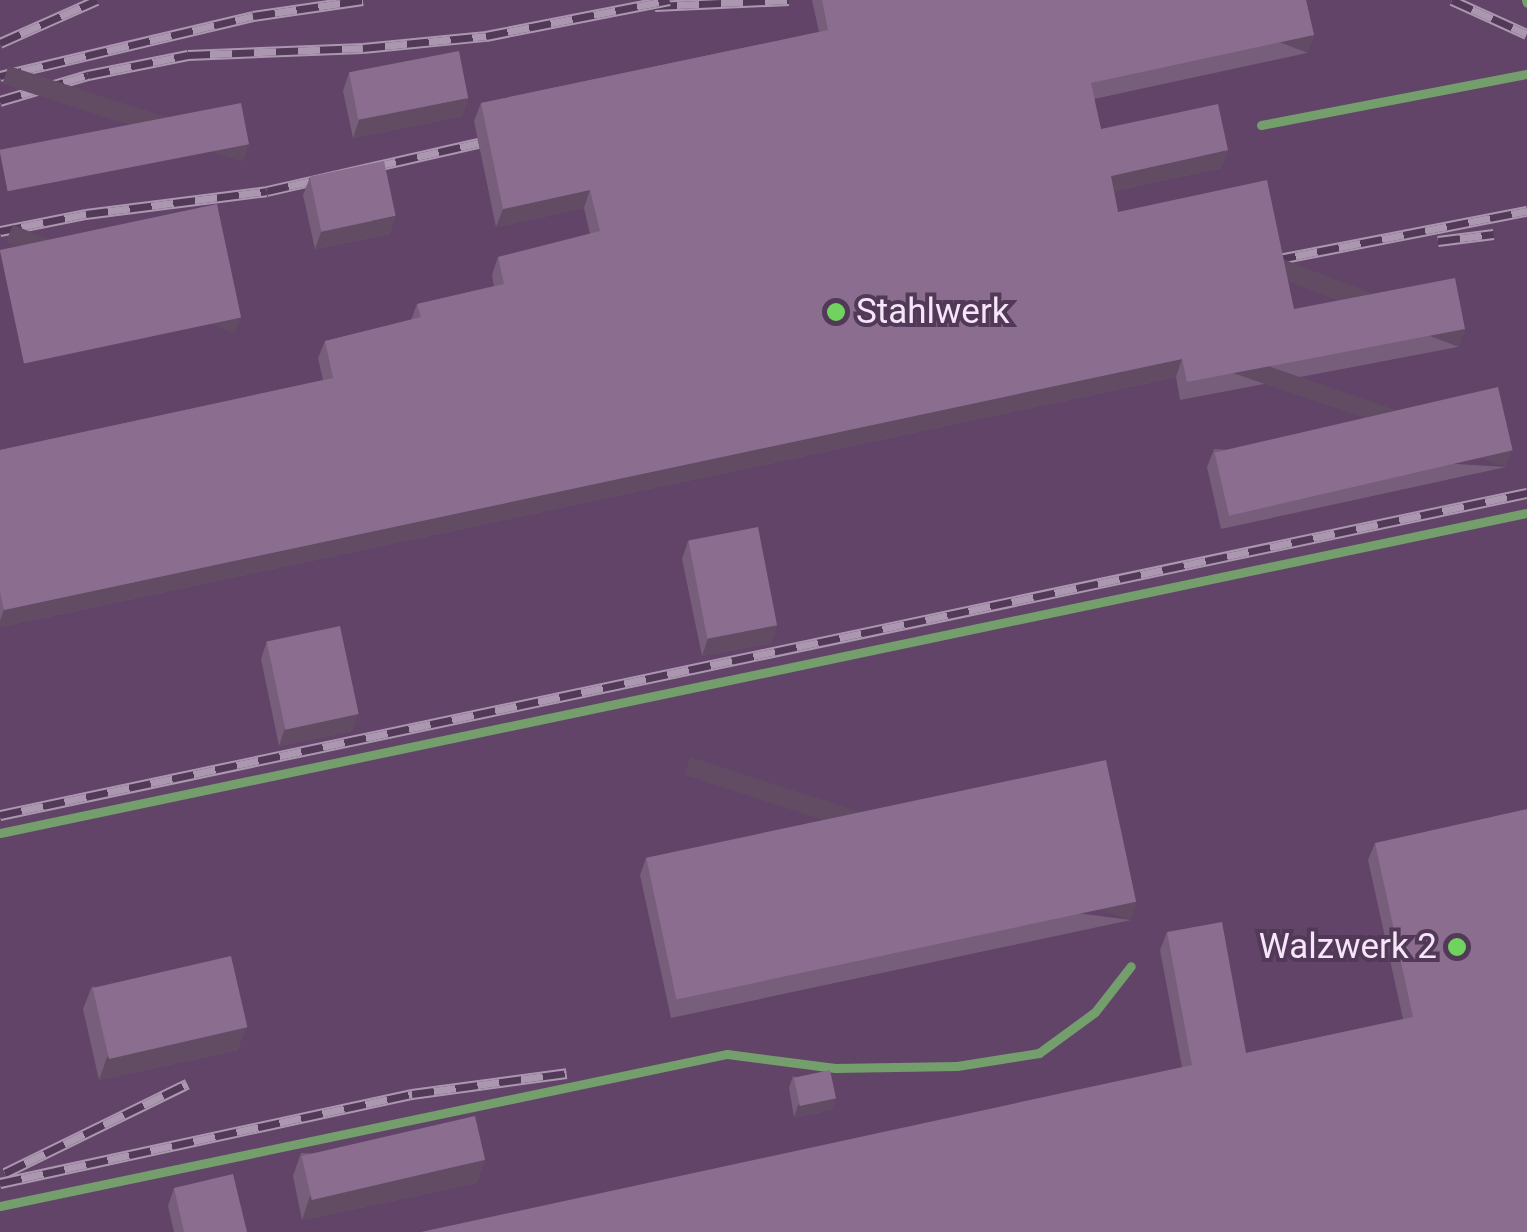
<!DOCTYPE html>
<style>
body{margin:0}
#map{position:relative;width:1527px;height:1232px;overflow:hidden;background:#523958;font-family:Roboto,sans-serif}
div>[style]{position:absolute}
.built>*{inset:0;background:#614467;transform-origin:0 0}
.lane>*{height:9px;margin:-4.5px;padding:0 4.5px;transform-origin:4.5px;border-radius:4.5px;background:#749f6d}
.rail>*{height:11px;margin-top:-5.5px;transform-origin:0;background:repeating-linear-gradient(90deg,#523958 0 22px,#ab97b0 0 44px);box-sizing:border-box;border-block:2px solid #ab97b0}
.wall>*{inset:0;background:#775e7b}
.shaded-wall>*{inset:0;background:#614c64;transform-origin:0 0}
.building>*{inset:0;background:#8a6d8f;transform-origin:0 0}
.dots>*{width:28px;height:28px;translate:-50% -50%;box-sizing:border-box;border:5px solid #523958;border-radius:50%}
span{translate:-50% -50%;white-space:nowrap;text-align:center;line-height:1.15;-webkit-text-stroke:8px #523958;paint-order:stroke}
.poi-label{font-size:35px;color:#f6e6f9}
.left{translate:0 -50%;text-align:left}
.right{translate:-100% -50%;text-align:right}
</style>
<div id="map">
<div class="built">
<div style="left:0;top:0;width:1527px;height:1232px"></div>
</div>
<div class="lane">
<div style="left:1526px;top:0;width:3px;rotate:72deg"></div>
<div style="left:1261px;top:125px;width:271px;rotate:-10.9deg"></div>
<div style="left:0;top:833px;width:1560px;rotate:-11.84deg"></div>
<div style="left:0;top:1206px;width:743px;rotate:-11.81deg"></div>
<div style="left:727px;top:1054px;width:109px;rotate:7.4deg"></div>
<div style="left:835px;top:1068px;width:122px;rotate:-0.9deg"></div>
<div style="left:957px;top:1066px;width:83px;rotate:-9deg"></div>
<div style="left:1039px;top:1053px;width:69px;rotate:-36.2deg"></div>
<div style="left:1095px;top:1012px;width:58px;rotate:-52deg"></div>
</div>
<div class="rail">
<div style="left:1452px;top:0;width:82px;rotate:24.4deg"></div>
<div style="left:655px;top:6px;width:134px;rotate:-2.6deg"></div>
<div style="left:0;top:43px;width:106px;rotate:-23.9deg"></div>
<div style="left:0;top:76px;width:260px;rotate:-13.3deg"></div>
<div style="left:253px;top:16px;width:111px;rotate:-8.3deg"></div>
<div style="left:0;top:101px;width:92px;rotate:-16.5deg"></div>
<div style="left:88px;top:75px;width:102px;rotate:-11.3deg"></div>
<div style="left:188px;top:55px;width:175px;rotate:-2.3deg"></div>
<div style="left:363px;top:48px;width:124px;rotate:-5.6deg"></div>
<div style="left:486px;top:36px;width:187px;rotate:-11.1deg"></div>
<div style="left:0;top:231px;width:88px;rotate:-11.2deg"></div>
<div style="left:86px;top:214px;width:182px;rotate:-7.2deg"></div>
<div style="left:267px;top:191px;width:217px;rotate:-12.8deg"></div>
<div style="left:1438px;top:241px;width:56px;rotate:-7.1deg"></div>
<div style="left:1274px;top:260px;width:258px;rotate:-11deg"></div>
<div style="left:0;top:815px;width:1561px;rotate:-11.91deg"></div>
<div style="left:5px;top:1173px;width:203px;rotate:-26.1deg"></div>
<div style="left:0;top:1183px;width:422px;rotate:-12.2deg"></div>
<div style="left:412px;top:1094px;width:156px;rotate:-7.7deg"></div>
</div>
<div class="wall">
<div style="clip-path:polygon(812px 0,1306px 0,1314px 35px,1307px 53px,1094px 99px,1101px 129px,1228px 150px,1221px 168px,1114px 191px,1118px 212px,1294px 309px,1465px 329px,1458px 347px,1180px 400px,1176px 377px,0 627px,0 450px,323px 380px,318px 358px,325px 341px,411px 320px,417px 304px,494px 286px,492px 275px,498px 257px,590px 234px,584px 208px,496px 227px,474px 121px,481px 103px,819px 32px)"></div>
<div style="clip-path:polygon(349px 73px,468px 98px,462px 116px,353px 138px,343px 91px)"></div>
<div style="clip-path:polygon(310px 177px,390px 234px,315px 249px,303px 195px)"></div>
<div style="clip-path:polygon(1214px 449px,1506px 467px,1221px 529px,1207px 467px)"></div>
<div style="clip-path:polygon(688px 541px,777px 625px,771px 643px,702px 656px,682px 559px)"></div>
<div style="clip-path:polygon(267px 641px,352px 731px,279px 746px,261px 659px)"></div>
<div style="clip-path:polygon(1375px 843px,1527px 1232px,1182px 1067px,1160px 950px,1167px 932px,1246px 1053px,1403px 1019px,1368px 860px)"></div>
<div style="clip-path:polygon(646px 858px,1131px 920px,671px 1018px,640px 875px)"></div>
<div style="clip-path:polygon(92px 986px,238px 1050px,99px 1080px,83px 1009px)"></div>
<div style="clip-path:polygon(793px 1076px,836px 1098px,831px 1110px,794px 1117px,789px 1088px)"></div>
<div style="clip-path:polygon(301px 1153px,485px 1160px,476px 1183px,302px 1220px,293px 1176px)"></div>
<div style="clip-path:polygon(174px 1188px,247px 1232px,174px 1232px,168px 1206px)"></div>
</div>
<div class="shaded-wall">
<div style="left:1314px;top:35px;width:19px;height:228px;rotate:111deg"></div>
<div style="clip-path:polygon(468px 98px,462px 116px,353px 138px,359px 120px)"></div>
<div style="left:249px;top:144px;width:19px;height:253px;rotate:108deg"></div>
<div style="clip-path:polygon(1228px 150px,1221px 168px,1104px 193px,1111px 176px)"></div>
<div style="clip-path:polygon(590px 190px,584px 208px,496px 227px,503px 209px)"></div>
<div style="clip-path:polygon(396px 216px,390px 234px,315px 249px,321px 232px)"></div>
<div style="left:241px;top:317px;width:18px;height:246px;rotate:112deg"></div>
<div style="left:1465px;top:329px;width:19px;height:283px;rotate:111deg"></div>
<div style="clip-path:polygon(1182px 359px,1176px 377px,0 627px,0 621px,4px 610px)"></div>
<div style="left:1512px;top:450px;width:18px;height:292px;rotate:109deg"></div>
<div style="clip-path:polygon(777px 625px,771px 643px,702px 656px,708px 638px)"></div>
<div style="clip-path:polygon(358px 714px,352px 731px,279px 746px,285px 728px)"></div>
<div style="left:1137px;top:902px;width:19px;height:470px;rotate:108deg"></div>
<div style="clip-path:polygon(247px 1027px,238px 1050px,99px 1080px,107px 1057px)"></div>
<div style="clip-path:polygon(836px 1098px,831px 1110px,794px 1117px,798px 1105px)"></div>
<div style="clip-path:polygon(485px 1160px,476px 1183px,302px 1220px,310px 1196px)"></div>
</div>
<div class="building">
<div style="clip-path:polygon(822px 0,1306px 0,1314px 35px,1091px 83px,1101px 129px,1218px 104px,1228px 150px,1111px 176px,1118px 212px,1267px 180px,1294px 309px,1455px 278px,1465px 329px,1187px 382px,1182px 359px,4px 610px,0 592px,0 450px,333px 378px,325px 341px,421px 317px,417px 304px,504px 284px,498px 257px,600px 231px,590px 190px,503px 209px,481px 103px,828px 30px)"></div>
<div style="left:459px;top:51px;width:48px;height:112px;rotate:79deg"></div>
<div style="left:241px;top:103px;width:42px;height:246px;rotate:79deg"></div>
<div style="left:384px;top:161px;width:56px;height:76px;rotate:78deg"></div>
<div style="left:217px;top:204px;width:116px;height:222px;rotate:78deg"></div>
<div style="left:1498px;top:387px;width:65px;height:291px;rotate:77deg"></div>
<div style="left:758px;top:527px;width:100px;height:71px;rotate:79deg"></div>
<div style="left:340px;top:626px;width:90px;height:75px;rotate:78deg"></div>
<div style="left:1106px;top:760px;width:145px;height:470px;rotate:78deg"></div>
<div style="clip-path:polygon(1527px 809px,1527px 1232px,421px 1232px,1192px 1065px,1167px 932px,1222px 922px,1246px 1053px,1413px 1017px,1375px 843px)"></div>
<div style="left:231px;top:956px;width:73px;height:142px;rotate:77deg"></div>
<div style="left:830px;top:1070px;width:29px;height:37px;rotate:78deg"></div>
<div style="left:475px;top:1116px;width:45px;height:178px;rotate:77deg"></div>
<div style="clip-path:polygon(233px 1174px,247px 1232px,184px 1232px,174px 1188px)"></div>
</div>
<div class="dots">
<div style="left:836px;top:312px;background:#70d35f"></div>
<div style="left:1457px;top:947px;background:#70d35f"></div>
</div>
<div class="poi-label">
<span class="left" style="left:856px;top:312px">Stahlwerk</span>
<span class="right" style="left:1437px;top:947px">Walzwerk 2</span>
</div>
</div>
